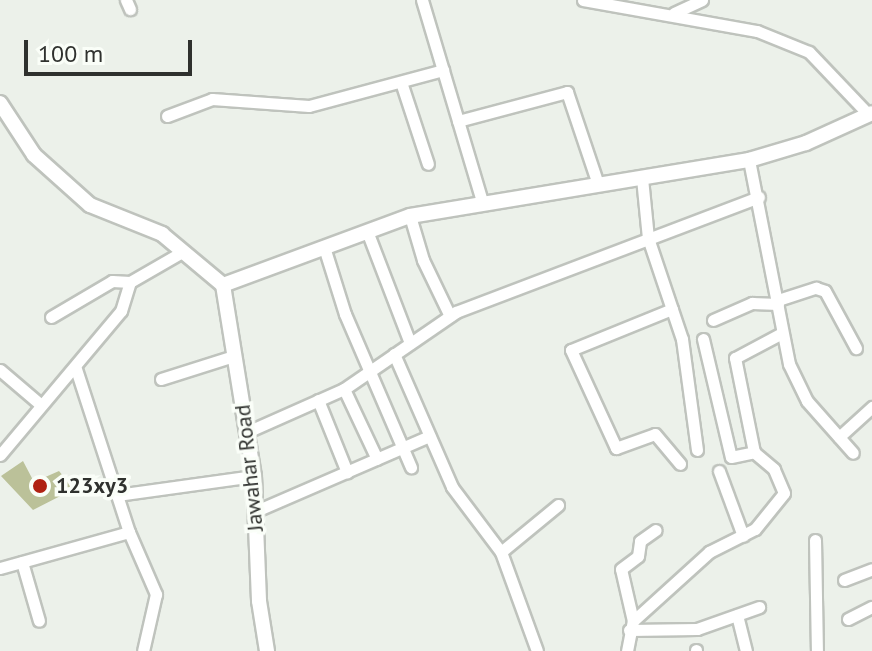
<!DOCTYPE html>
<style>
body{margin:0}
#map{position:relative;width:872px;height:651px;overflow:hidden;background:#ecf1ea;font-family:"PT Sans",sans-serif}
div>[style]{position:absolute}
.building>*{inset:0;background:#bbc199}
.roads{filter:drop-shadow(2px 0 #bfc3bd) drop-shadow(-2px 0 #bfc3bd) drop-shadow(0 2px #bfc3bd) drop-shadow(0 -2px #bfc3bd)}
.minor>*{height:11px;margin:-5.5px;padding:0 5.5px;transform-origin:5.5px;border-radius:5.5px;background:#fff}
.tertiary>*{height:14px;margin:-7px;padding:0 7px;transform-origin:7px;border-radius:7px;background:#fff}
.dots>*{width:22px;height:22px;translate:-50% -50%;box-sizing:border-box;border:4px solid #fafef8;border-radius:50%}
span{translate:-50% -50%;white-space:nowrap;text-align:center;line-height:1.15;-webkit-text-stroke:7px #fafef8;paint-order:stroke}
.street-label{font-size:22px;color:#2f312e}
.poi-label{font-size:22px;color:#2f312e;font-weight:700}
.left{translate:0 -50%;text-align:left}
.scale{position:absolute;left:24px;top:40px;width:168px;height:36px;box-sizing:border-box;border:4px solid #2f312e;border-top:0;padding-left:10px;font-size:24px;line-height:28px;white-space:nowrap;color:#2f312e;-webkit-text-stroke:6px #fafef8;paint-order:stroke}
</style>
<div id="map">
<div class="building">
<div style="clip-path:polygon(23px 461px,34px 482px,59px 471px,74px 489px,33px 510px,1px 476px)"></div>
</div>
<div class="roads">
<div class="minor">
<div style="left:126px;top:0;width:10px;rotate:66deg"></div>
<div style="left:422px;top:0;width:210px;rotate:73.4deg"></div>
<div style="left:583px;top:0;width:177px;rotate:10.1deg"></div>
<div style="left:757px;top:31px;width:56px;rotate:22deg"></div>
<div style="left:809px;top:52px;width:86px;rotate:46.4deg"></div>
<div style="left:674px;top:13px;width:31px;rotate:-25deg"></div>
<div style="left:401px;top:82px;width:86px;rotate:71.8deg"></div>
<div style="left:167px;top:116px;width:48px;rotate:-20.7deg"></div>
<div style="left:212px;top:99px;width:97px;rotate:4.1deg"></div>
<div style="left:309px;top:106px;width:139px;rotate:-15deg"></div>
<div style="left:458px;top:121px;width:113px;rotate:-14.9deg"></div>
<div style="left:567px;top:92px;width:97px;rotate:71.4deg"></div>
<div style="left:749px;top:160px;width:208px;rotate:78.9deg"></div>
<div style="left:789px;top:364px;width:41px;rotate:64.1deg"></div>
<div style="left:807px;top:401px;width:69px;rotate:48.5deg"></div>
<div style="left:642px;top:178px;width:60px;rotate:84.3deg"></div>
<div style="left:648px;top:238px;width:107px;rotate:71.4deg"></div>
<div style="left:682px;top:339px;width:112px;rotate:82.3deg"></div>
<div style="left:410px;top:216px;width:46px;rotate:73.5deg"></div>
<div style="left:423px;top:260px;width:62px;rotate:64.3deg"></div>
<div style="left:367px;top:231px;width:120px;rotate:69deg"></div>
<div style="left:324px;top:247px;width:70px;rotate:72.6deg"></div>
<div style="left:345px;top:314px;width:167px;rotate:66.7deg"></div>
<div style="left:778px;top:300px;width:40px;rotate:-18deg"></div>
<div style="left:816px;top:288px;width:9px;rotate:18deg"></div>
<div style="left:825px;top:291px;width:65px;rotate:61.5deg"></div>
<div style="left:672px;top:309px;width:109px;rotate:157.9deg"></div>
<div style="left:571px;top:350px;width:108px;rotate:65.3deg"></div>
<div style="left:616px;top:448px;width:41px;rotate:-19.7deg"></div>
<div style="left:655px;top:434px;width:39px;rotate:50deg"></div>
<div style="left:51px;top:317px;width:71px;rotate:-30.5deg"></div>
<div style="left:112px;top:281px;width:18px;rotate:3deg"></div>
<div style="left:713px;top:320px;width:43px;rotate:-23.6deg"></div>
<div style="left:752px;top:303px;width:26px;rotate:2deg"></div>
<div style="left:703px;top:339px;width:121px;rotate:76.7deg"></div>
<div style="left:731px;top:457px;width:24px;rotate:-12deg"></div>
<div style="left:394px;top:354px;width:145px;rotate:66.4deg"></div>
<div style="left:452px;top:487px;width:81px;rotate:53deg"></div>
<div style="left:501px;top:552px;width:105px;rotate:70deg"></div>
<div style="left:76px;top:369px;width:171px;rotate:72deg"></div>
<div style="left:129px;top:532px;width:68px;rotate:66.5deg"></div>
<div style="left:156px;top:594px;width:58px;rotate:102.8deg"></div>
<div style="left:0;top:370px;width:52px;rotate:40.4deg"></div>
<div style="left:161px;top:379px;width:77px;rotate:-17.5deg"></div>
<div style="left:344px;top:389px;width:77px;rotate:64.8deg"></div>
<div style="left:318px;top:400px;width:78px;rotate:68.1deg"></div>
<div style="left:247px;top:432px;width:106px;rotate:-23.9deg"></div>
<div style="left:344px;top:389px;width:136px;rotate:-34.5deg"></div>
<div style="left:456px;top:312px;width:324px;rotate:-20.8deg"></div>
<div style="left:839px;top:437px;width:45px;rotate:-42.3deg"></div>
<div style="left:0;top:455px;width:188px;rotate:-50deg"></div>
<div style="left:121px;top:311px;width:30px;rotate:-73deg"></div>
<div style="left:130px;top:282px;width:62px;rotate:-29.9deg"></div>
<div style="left:719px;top:471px;width:69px;rotate:69.7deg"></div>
<div style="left:117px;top:495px;width:138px;rotate:-7.9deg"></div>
<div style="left:256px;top:511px;width:189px;rotate:-23.4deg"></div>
<div style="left:815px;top:540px;width:111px;rotate:89deg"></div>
<div style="left:501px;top:552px;width:74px;rotate:-39.5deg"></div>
<div style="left:22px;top:562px;width:61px;rotate:73.9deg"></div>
<div style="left:0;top:568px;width:134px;rotate:-15.6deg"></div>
<div style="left:844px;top:580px;width:30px;rotate:-21deg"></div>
<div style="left:737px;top:615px;width:37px;rotate:76deg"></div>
<div style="left:848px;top:619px;width:27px;rotate:-27deg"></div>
<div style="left:633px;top:621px;width:53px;rotate:-103deg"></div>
<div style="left:621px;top:569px;width:21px;rotate:-37deg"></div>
<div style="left:638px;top:556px;width:15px;rotate:-82deg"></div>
<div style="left:640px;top:541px;width:19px;rotate:-35deg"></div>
<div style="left:629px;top:630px;width:68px;rotate:-0.8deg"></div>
<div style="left:697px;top:629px;width:66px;rotate:-19.5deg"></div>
<div style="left:696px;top:650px;width:1px;rotate:90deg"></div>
<div style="left:627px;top:651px;width:31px;rotate:-79deg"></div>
<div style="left:633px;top:621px;width:103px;rotate:-42.2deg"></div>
<div style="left:709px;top:552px;width:51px;rotate:-26.6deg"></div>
<div style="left:755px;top:529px;width:46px;rotate:-51.1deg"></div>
<div style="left:784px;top:493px;width:26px;rotate:-113deg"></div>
<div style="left:774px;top:469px;width:26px;rotate:-140deg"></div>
<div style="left:754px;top:452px;width:96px;rotate:-101.4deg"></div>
<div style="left:735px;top:358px;width:53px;rotate:-28deg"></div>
</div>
<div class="tertiary">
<div style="left:0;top:103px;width:62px;rotate:56.8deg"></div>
<div style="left:34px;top:155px;width:75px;rotate:41.8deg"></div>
<div style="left:90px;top:205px;width:78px;rotate:21.9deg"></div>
<div style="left:162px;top:234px;width:80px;rotate:39.9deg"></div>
<div style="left:223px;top:285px;width:199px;rotate:-20.3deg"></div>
<div style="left:410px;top:216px;width:344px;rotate:-9.4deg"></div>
<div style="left:749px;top:160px;width:59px;rotate:-16.6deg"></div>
<div style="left:806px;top:143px;width:72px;rotate:-24.4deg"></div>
<div style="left:223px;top:285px;width:193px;rotate:80.8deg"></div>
<div style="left:254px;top:476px;width:125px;rotate:87.7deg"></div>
<div style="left:259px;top:601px;width:51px;rotate:80.9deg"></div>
</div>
</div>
<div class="dots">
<div style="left:40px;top:486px;background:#b02112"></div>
</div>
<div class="street-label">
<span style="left:249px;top:468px;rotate:-96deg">Jawahar Road</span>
</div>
<div class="poi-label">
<span class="left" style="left:56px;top:486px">123xy3</span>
</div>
<div class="scale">100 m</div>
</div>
